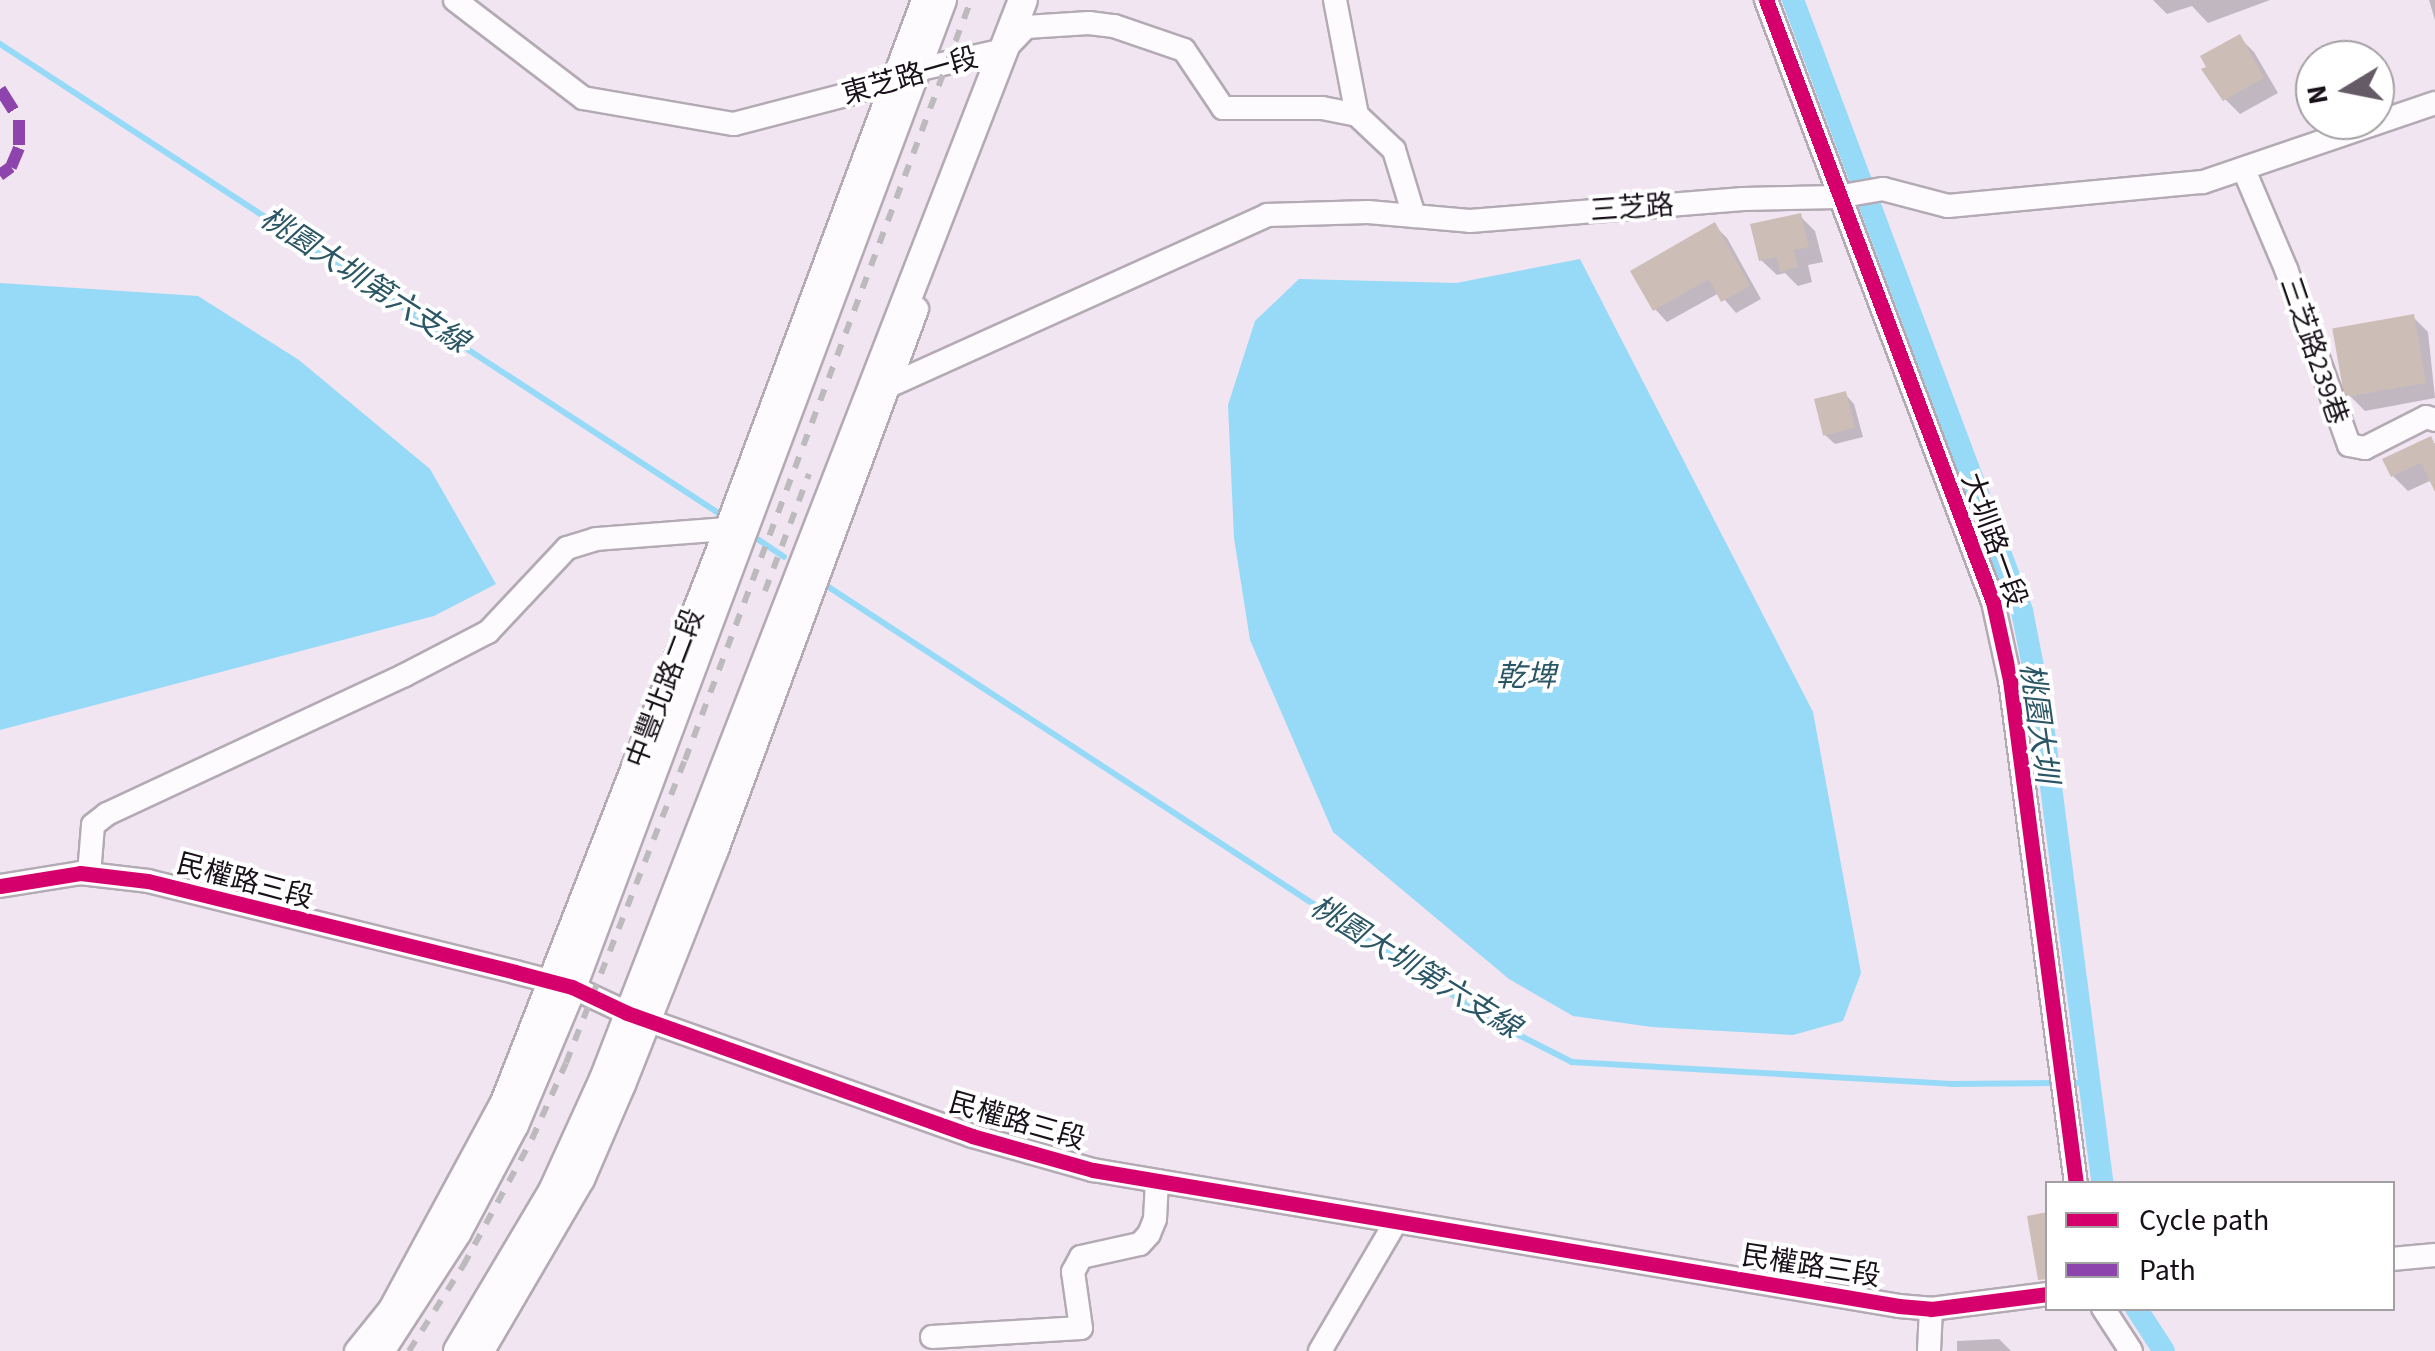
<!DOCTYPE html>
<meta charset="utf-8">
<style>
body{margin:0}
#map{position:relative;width:2435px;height:1351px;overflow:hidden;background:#f1e5f2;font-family:"Source Sans 3","Noto Sans TC",sans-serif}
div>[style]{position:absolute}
.water>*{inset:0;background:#97daf7}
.shadow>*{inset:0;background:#0003}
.stream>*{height:6px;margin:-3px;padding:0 3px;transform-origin:3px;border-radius:3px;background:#97daf7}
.canal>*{height:22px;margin:-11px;padding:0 11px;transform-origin:11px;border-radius:11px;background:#97daf7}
.building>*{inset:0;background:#ccbdb6;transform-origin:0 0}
.roads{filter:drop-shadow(2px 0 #b3aab4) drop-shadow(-2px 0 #b3aab4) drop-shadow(0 2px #b3aab4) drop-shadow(0 -2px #b3aab4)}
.minor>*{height:22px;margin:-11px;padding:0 11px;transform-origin:11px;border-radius:11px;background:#fdfbfd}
.major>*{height:28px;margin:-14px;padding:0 14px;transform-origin:14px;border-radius:14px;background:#fdfbfd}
.rail>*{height:6px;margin-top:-3px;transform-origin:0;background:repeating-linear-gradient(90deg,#bdbabd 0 12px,transparent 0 24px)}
.quiet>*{height:12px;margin-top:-6px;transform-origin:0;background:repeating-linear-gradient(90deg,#8e44ad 0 25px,transparent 0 37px)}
.cycleway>*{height:15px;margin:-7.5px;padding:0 7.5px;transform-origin:7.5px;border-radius:7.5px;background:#d6006c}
span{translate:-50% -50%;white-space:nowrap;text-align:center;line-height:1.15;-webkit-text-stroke:8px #fff;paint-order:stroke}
.street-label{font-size:28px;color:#19111a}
.water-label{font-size:30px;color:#2a5666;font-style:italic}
.legend{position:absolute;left:2045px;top:1181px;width:350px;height:130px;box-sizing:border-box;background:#fff;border:2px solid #a3a0a3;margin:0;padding:12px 18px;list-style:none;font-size:30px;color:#19111a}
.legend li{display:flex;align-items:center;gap:20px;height:50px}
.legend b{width:50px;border:2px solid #a3a0a3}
.north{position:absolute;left:2295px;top:40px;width:100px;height:100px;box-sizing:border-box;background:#fff;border:2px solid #a3a0a3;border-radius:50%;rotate:260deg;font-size:28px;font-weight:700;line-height:40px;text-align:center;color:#19111a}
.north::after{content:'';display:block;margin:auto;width:35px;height:45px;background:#655b66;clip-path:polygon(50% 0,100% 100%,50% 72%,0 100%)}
</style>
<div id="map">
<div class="water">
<div style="clip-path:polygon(1580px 259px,1813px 712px,1861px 973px,1843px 1021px,1793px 1035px,1652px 1027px,1573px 1016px,1509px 979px,1333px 832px,1250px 640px,1234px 538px,1228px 405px,1255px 321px,1299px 279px,1456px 283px)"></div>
<div style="clip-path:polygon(0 283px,198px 296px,299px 360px,430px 469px,496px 584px,434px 616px,0 730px)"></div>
</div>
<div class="shadow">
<div style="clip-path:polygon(2153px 0,2270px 0,2208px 23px,2192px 6px,2167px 14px)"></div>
<div style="clip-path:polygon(2429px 0,2435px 0,2435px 20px)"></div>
<div style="clip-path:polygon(2239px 37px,2254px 52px,2278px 93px,2240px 114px,2225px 99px)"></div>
<div style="clip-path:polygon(1800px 216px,1815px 231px,1823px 262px,1808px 265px,1812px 282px,1798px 286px,1785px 273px,1777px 275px,1761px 260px)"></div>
<div style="clip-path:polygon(1714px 225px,1727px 238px,1761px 299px,1736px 313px,1719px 293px,1667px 322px,1655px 309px)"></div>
<div style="clip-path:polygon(2413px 317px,2428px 332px,2435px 398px,2365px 411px,2350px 396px)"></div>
<div style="clip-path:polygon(1845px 394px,1854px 404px,1863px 437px,1835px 444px,1825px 435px)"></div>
<div style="clip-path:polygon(2430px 439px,2435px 444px,2435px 487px,2432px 480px,2408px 491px,2393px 476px)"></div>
<div style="clip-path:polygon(1999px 1339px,2011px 1351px,1957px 1351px,1957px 1341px)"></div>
</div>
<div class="stream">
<div style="left:0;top:44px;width:867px;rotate:33.14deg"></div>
<div style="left:759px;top:540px;width:30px;rotate:34deg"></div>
<div style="left:827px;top:586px;width:800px;rotate:33.17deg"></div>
<div style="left:1497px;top:1024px;width:84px;rotate:26.9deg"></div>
<div style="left:1572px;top:1062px;width:380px;rotate:3.3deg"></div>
<div style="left:1951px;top:1084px;width:106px;rotate:-0.5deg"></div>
<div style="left:2070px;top:1083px;width:19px"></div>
</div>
<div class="canal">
<div style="left:1793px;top:0;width:653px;rotate:69.45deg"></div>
<div style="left:2022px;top:611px;width:93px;rotate:78.8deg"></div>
<div style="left:2040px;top:702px;width:486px;rotate:82.6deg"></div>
<div style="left:2136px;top:1308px;width:51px;rotate:56.9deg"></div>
</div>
<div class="building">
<div style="clip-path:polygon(2240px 34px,2264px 78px,2223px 101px,2201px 69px,2206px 67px,2200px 56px)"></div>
<div style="clip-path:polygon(1801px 213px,1809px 247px,1794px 250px,1798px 267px,1780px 272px,1777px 257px,1759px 261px,1750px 224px)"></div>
<div style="clip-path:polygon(1715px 222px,1750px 286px,1721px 302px,1709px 279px,1653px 311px,1630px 271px)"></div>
<div style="left:2414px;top:314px;width:70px;height:83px;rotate:80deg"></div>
<div style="left:1846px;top:391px;width:38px;height:33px;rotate:76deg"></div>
<div style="clip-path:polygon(2431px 436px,2435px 445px,2435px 492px,2421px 463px,2391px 477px,2382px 459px)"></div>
<div style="clip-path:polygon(2048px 1212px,2048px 1279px,2038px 1280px,2027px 1216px)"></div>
</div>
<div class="roads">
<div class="minor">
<div style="left:455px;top:0;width:161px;rotate:37.4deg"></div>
<div style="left:583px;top:98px;width:153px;rotate:9.8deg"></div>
<div style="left:734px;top:124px;width:123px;rotate:-14.6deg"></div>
<div style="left:853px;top:93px;width:67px;rotate:-20.1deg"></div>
<div style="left:916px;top:70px;width:90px;rotate:-12.8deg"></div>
<div style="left:1004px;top:50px;width:32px;rotate:-46deg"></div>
<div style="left:1026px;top:27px;width:63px;rotate:-3.6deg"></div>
<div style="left:1089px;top:23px;width:25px;rotate:7deg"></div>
<div style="left:1114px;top:26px;width:74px;rotate:18.9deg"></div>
<div style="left:1184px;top:50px;width:70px;rotate:56.1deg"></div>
<div style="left:1223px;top:108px;width:99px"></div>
<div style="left:1322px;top:108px;width:36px;rotate:11deg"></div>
<div style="left:1357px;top:115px;width:51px;rotate:43.4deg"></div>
<div style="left:1394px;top:150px;width:69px;rotate:73.1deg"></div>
<div style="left:1335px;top:0;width:117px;rotate:79.2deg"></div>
<div style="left:1766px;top:0;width:643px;rotate:69.34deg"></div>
<div style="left:1993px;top:602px;width:80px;rotate:77.7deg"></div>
<div style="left:2010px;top:680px;width:508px;rotate:82.54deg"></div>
<div style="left:2244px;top:170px;width:108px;rotate:67deg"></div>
<div style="left:2286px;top:269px;width:187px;rotate:70.3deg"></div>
<div style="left:2349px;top:445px;width:16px;rotate:11deg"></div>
<div style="left:2365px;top:448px;width:68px;rotate:-26.9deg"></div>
<div style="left:2426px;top:417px;width:9px;rotate:18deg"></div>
<div style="left:889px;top:386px;width:415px;rotate:-24.3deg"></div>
<div style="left:1267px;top:215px;width:101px;rotate:-1.7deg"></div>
<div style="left:1368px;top:212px;width:102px;rotate:5deg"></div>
<div style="left:1470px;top:221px;width:274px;rotate:-4.6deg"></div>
<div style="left:1743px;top:199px;width:94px;rotate:-1.2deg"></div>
<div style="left:1837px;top:197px;width:47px;rotate:-9.9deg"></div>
<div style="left:1883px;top:189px;width:67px;rotate:14.7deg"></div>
<div style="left:1948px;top:206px;width:256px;rotate:-5.4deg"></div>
<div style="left:2203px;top:182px;width:245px;rotate:-18.8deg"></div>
<div style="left:89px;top:874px;width:49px;rotate:-85.3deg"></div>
<div style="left:93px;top:825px;width:18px;rotate:-38deg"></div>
<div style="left:107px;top:814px;width:327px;rotate:-25deg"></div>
<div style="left:403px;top:676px;width:96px;rotate:-27.4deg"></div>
<div style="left:488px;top:632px;width:115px;rotate:-46.8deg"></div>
<div style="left:567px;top:548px;width:30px;rotate:-17deg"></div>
<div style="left:596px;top:539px;width:130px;rotate:-4.4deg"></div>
<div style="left:0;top:886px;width:81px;rotate:-9.2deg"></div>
<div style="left:80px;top:873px;width:68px;rotate:6.7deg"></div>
<div style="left:148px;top:881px;width:378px;rotate:13.9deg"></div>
<div style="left:515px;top:972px;width:59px;rotate:14.7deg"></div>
<div style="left:572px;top:987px;width:61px;rotate:25.3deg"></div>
<div style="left:627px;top:1013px;width:366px;rotate:19.6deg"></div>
<div style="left:972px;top:1136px;width:126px;rotate:15.7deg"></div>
<div style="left:1093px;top:1170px;width:817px;rotate:9.58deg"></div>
<div style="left:1899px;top:1306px;width:32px;rotate:5deg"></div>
<div style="left:1931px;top:1309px;width:118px;rotate:-7.3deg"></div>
<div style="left:2392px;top:1259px;width:43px;rotate:-5.3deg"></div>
<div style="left:2103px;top:1308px;width:51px;rotate:56.9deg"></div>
<div style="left:932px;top:1337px;width:149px;rotate:-3.5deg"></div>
<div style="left:1081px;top:1328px;width:57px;rotate:-98.1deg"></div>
<div style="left:1073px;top:1272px;width:17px;rotate:-62deg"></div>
<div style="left:1081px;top:1257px;width:60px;rotate:-12.4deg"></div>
<div style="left:1140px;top:1244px;width:13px;rotate:-48deg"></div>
<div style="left:1149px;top:1234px;width:16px;rotate:-68deg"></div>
<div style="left:1155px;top:1219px;width:38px;rotate:-87deg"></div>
<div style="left:356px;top:1351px;width:54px;rotate:-51deg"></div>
<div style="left:390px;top:1309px;width:235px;rotate:-61.6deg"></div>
<div style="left:502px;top:1102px;width:615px;rotate:-68.65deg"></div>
<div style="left:726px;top:529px;width:564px;rotate:-69.57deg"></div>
<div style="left:483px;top:1351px;width:198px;rotate:-59.7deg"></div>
<div style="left:583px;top:1180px;width:103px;rotate:-66.7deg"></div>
<div style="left:624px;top:1085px;width:253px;rotate:-68.4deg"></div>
<div style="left:717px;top:850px;width:577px;rotate:-69.71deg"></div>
<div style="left:1320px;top:1351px;width:148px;rotate:-59.6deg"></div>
<div style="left:1929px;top:1351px;width:42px;rotate:-87.3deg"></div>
</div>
<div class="major">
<div style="left:380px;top:1351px;width:142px;rotate:-57.1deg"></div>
<div style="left:457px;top:1232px;width:121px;rotate:-62deg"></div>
<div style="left:514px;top:1125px;width:150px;rotate:-67.2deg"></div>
<div style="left:572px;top:987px;width:1054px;rotate:-69.45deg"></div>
<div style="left:458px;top:1351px;width:186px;rotate:-59.3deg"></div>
<div style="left:553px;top:1191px;width:123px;rotate:-65.5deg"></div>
<div style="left:604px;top:1079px;width:1157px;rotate:-68.78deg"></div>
</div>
</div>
<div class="rail">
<div style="left:765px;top:591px;width:125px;rotate:-69.4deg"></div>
<div style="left:409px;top:1351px;width:101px;rotate:-57.6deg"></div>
<div style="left:463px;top:1266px;width:145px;rotate:-61.5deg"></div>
<div style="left:532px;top:1139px;width:83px;rotate:-65.9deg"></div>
<div style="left:566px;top:1063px;width:326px;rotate:-68.6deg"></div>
<div style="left:685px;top:760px;width:812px;rotate:-69.38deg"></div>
</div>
<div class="quiet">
<div style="left:0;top:89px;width:36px;rotate:58deg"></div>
<div style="left:19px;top:120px;width:28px;rotate:90deg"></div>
<div style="left:19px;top:148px;width:21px;rotate:113deg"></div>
<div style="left:11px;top:167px;width:14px;rotate:144deg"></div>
</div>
<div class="cycleway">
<div style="left:1766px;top:0;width:643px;rotate:69.34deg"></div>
<div style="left:1993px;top:602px;width:80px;rotate:77.7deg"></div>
<div style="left:2010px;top:680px;width:508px;rotate:82.54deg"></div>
<div style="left:0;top:886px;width:81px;rotate:-9.2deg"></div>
<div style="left:80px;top:873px;width:68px;rotate:6.7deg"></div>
<div style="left:148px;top:881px;width:378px;rotate:13.9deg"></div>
<div style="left:515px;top:972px;width:59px;rotate:14.7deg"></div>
<div style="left:572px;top:987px;width:61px;rotate:25.3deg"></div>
<div style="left:627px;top:1013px;width:366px;rotate:19.6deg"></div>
<div style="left:972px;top:1136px;width:126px;rotate:15.7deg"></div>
<div style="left:1093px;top:1170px;width:817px;rotate:9.58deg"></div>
<div style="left:1899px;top:1306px;width:32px;rotate:5deg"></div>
<div style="left:1931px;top:1309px;width:118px;rotate:-7.3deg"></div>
</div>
<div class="street-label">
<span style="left:910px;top:76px;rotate:-16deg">東芝路一段</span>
<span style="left:1632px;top:208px;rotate:-4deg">三芝路</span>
<span style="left:2314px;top:351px;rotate:71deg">三芝路239巷</span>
<span style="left:1994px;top:540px;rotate:70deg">大圳路一段</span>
<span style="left:665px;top:688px;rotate:-69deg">中豐北路二段</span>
<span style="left:245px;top:881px;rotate:15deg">民權路三段</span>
<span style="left:1017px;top:1121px;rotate:16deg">民權路三段</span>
<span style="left:1811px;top:1266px;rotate:9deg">民權路三段</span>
</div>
<div class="water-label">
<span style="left:364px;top:281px;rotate:33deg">桃園大圳第六支線</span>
<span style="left:1526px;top:677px">乾埤</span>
<span style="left:2038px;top:723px;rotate:82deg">桃園大圳</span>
<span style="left:1415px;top:968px;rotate:32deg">桃園大圳第六支線</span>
</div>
<ul class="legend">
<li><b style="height:12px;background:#d6006c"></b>Cycle path</li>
<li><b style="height:12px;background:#8e44ad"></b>Path</li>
</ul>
<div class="north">N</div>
</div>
